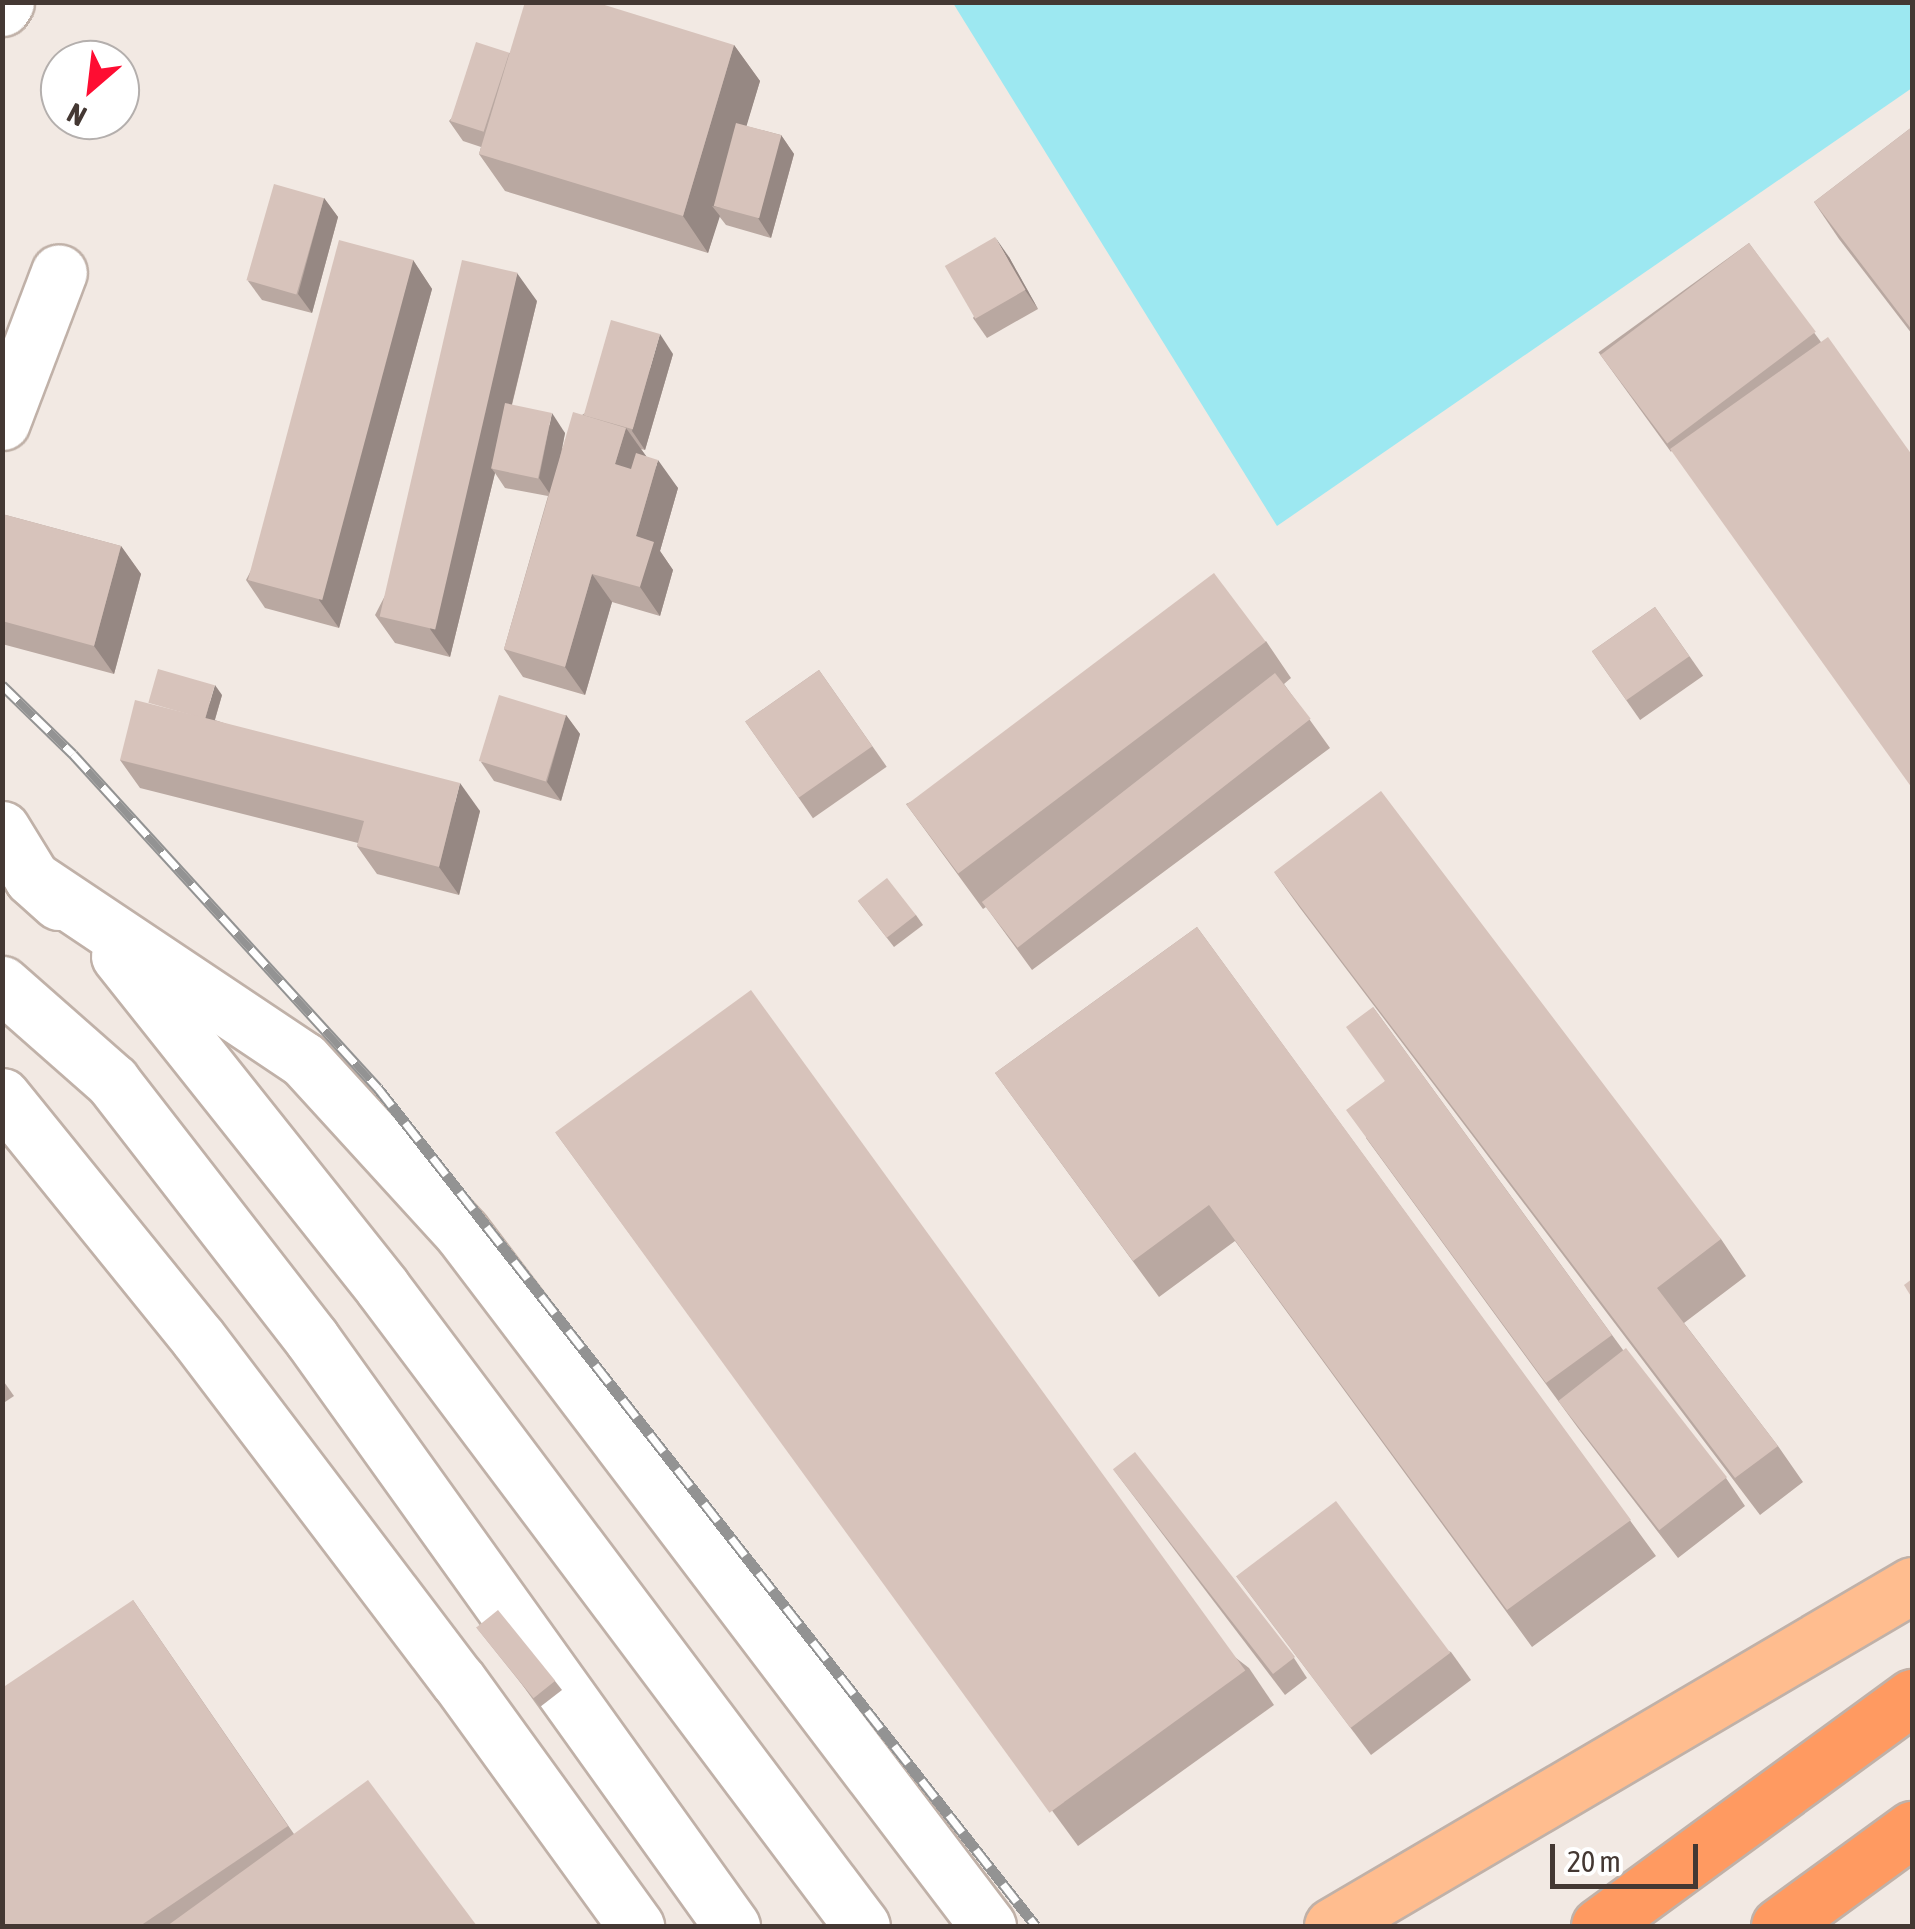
<!DOCTYPE html>
<style>
body{margin:0}
#map{position:relative;width:1915px;height:1929px;overflow:hidden;background:#f2e9e3;font-family:"Asap Condensed",sans-serif}
div>[style]{position:absolute}
.water>*{inset:0;background:#9de8f1}
.roads{filter:drop-shadow(2px 0 #c0b1a8) drop-shadow(-2px 0 #c0b1a8) drop-shadow(0 2px #c0b1a8) drop-shadow(0 -2px #c0b1a8)}
.minor>*{height:55px;margin:-27.5px;padding:0 27.5px;transform-origin:27.5px;border-radius:27.5px;background:#fff}
.major>*{height:55px;margin:-27.5px;padding:0 27.5px;transform-origin:27.5px;border-radius:27.5px;background:#ffbd8f}
.highway>*{height:55px;margin:-27.5px;padding:0 27.5px;transform-origin:27.5px;border-radius:27.5px;background:#ff9a61}
.rail>*{height:11px;margin-top:-5.5px;transform-origin:0;background:repeating-linear-gradient(90deg,#fff 0 22px,#939393 0 44px);box-sizing:border-box;border-block:2px solid #939393}
.wall>*{inset:0;background:#b9a8a1;transform-origin:0 0}
.shaded-wall>*{inset:0;background:#968883}
.building>*{inset:0;background:#d7c3bb;transform-origin:0 0}
span{translate:-50% -50%;white-space:nowrap;text-align:center;line-height:1.15;-webkit-text-stroke:10px #fff;paint-order:stroke}
.frame{position:absolute;inset:0;border:5px solid #443833;pointer-events:none}
.north{position:absolute;left:40px;top:40px;width:100px;height:100px;box-sizing:border-box;background:#fff;border:2px solid #b4afad;border-radius:50%;rotate:208deg;font-size:28px;font-weight:700;line-height:40px;text-align:center;color:#443833}
.north::after{content:'';display:block;margin:auto;width:35px;height:45px;background:#fe0d32;clip-path:polygon(50% 0,100% 100%,50% 72%,0 100%)}
.scale{position:absolute;left:1550px;top:1844px;width:148px;height:45px;box-sizing:border-box;border:5px solid #443833;border-top:0;padding-left:12px;font-size:30px;line-height:35px;white-space:nowrap;color:#443833;-webkit-text-stroke:8px #fff;paint-order:stroke}
</style>
<div id="map">
<div class="water">
<div style="clip-path:polygon(953px 3px,1912px 3px,1912px 88px,1277px 526px)"></div>
</div>
<div class="roads">
<div class="minor">
<div style="left:2px;top:8px;width:7px;rotate:-56deg"></div>
<div style="left:2px;top:422px;width:160px;rotate:-69.2deg"></div>
<div style="left:2px;top:829px;width:57px;rotate:58.5deg"></div>
<div style="left:32px;top:878px;width:36px;rotate:42deg"></div>
<div style="left:32px;top:878px;width:327px;rotate:33.8deg"></div>
<div style="left:304px;top:1060px;width:234px;rotate:47.6deg"></div>
<div style="left:462px;top:1233px;width:870px;rotate:52.8deg"></div>
<div style="left:119px;top:956px;width:423px;rotate:51.5deg"></div>
<div style="left:382px;top:1287px;width:799px;rotate:53.09deg"></div>
<div style="left:2px;top:984px;width:147px;rotate:41.4deg"></div>
<div style="left:112px;top:1081px;width:326px;rotate:52.2deg"></div>
<div style="left:312px;top:1339px;width:722px;rotate:54.42deg"></div>
<div style="left:2px;top:1096px;width:311px;rotate:51deg"></div>
<div style="left:198px;top:1338px;width:430px;rotate:52.8deg"></div>
<div style="left:458px;top:1680px;width:304px;rotate:54.1deg"></div>
</div>
<div class="major">
<div style="left:1332px;top:1926px;width:673px;rotate:-30.45deg"></div>
</div>
<div class="highway">
<div style="left:1599px;top:1926px;width:388px;rotate:-36.2deg"></div>
<div style="left:1779px;top:1926px;width:165px;rotate:-36.1deg"></div>
</div>
</div>
<div class="rail">
<div style="left:2px;top:685px;width:99px;rotate:44.2deg"></div>
<div style="left:73px;top:754px;width:452px;rotate:47.6deg"></div>
<div style="left:378px;top:1088px;width:1065px;rotate:51.86deg"></div>
</div>
<div class="wall">
<div style="clip-path:polygon(734px 45px,760px 81px,746px 126px,781px 135px,794px 154px,771px 238px,726px 225px,719px 216px,708px 253px,505px 191px,479px 154px,481px 147px,463px 141px,449px 121px,509px 53px)"></div>
<div style="clip-path:polygon(1912px 127px,1912px 334px,1839px 239px,1814px 202px)"></div>
<div style="clip-path:polygon(324px 198px,338px 217px,312px 313px,262px 300px,248px 281px)"></div>
<div style="left:1749px;top:243px;width:123px;height:186px;rotate:54deg"></div>
<div style="clip-path:polygon(1009px 257px,1038px 309px,987px 338px,973px 318px)"></div>
<div style="clip-path:polygon(413px 260px,432px 289px,339px 628px,265px 608px,246px 580px)"></div>
<div style="clip-path:polygon(537px 301px,512px 405px,565px 433px,562px 449px,582px 415px,673px 354px,645px 450px,641px 449px,646px 456px,678px 488px,660px 551px,673px 570px,660px 616px,612px 602px,585px 695px,523px 677px,504px 649px,548px 496px,505px 488px,495px 473px,450px 657px,395px 643px,375px 615px)"></div>
<div style="clip-path:polygon(2px 514px,121px 546px,141px 574px,114px 674px,2px 644px)"></div>
<div style="left:1655px;top:607px;width:84px;height:77px;rotate:55deg"></div>
<div style="clip-path:polygon(1266px 641px,1291px 678px,1284px 684px,1330px 748px,1032px 970px,986px 907px,983px 909px,906px 804px)"></div>
<div style="left:819px;top:670px;width:118px;height:90px;rotate:55deg"></div>
<div style="clip-path:polygon(222px 695px,215px 720px,480px 811px,459px 895px,377px 874px,357px 846px,358px 843px,140px 788px,120px 760px)"></div>
<div style="clip-path:polygon(566px 715px,580px 734px,561px 801px,494px 781px,481px 762px)"></div>
<div style="clip-path:polygon(1274px 872px,1721px 1239px,1746px 1276px,1684px 1323px,1778px 1446px,1803px 1482px,1760px 1515px,1300px 908px)"></div>
<div style="clip-path:polygon(858px 901px,916px 915px,923px 925px,894px 947px)"></div>
<div style="clip-path:polygon(1197px 927px,1656px 1556px,1532px 1647px,1235px 1241px,1159px 1297px,995px 1073px)"></div>
<div style="clip-path:polygon(1373px 1007px,1623px 1350px,1726px 1478px,1745px 1506px,1678px 1558px,1578px 1428px,1366px 1138px,1385px 1081px)"></div>
<div style="clip-path:polygon(555px 1132px,1249px 1668px,1274px 1705px,1078px 1846px)"></div>
<div style="clip-path:polygon(2px 1379px,14px 1396px,2px 1404px)"></div>
<div style="clip-path:polygon(1113px 1469px,1294px 1658px,1307px 1678px,1285px 1695px)"></div>
<div style="clip-path:polygon(1236px 1576px,1451px 1652px,1471px 1680px,1371px 1755px)"></div>
<div style="clip-path:polygon(133px 1600px,294px 1834px,477px 1926px,2px 1926px)"></div>
<div style="clip-path:polygon(476px 1627px,555px 1681px,562px 1690px,540px 1707px)"></div>
</div>
<div class="shaded-wall">
<div style="clip-path:polygon(734px 45px,760px 81px,722px 208px,712px 206px,720px 216px,708px 253px,683px 216px)"></div>
<div style="clip-path:polygon(781px 135px,794px 154px,771px 238px,758px 218px)"></div>
<div style="clip-path:polygon(324px 198px,338px 217px,312px 313px,298px 294px)"></div>
<div style="clip-path:polygon(995px 237px,1009px 257px,1038px 309px,1025px 290px)"></div>
<div style="clip-path:polygon(413px 260px,432px 289px,339px 628px,319px 600px)"></div>
<div style="clip-path:polygon(517px 273px,537px 301px,496px 469px,492px 469px,495px 473px,450px 657px,430px 629px)"></div>
<div style="clip-path:polygon(660px 334px,673px 354px,645px 450px,632px 431px)"></div>
<div style="clip-path:polygon(552px 413px,565px 433px,552px 497px,539px 478px)"></div>
<div style="clip-path:polygon(626px 428px,646px 456px,635px 493px,615px 464px)"></div>
<div style="clip-path:polygon(658px 460px,678px 488px,660px 551px,673px 570px,660px 616px,640px 587px,636px 536px)"></div>
<div style="clip-path:polygon(121px 546px,141px 574px,114px 674px,94px 646px)"></div>
<div style="clip-path:polygon(592px 574px,612px 602px,585px 695px,565px 667px)"></div>
<div style="clip-path:polygon(215px 685px,222px 695px,210px 736px,203px 726px)"></div>
<div style="clip-path:polygon(566px 715px,580px 734px,561px 801px,547px 782px)"></div>
<div style="clip-path:polygon(460px 783px,480px 811px,459px 895px,439px 867px)"></div>
</div>
<div class="building">
<div style="clip-path:polygon(525px 2px,595px 2px,734px 45px,683px 216px,479px 154px)"></div>
<div style="left:476px;top:42px;width:35px;height:83px;rotate:18deg"></div>
<div style="left:736px;top:123px;width:47px;height:86px;rotate:15deg"></div>
<div style="clip-path:polygon(1912px 127px,1912px 330px,1814px 202px)"></div>
<div style="left:274px;top:184px;width:52px;height:100px;rotate:16deg"></div>
<div style="left:995px;top:237px;width:61px;height:58px;rotate:60deg"></div>
<div style="left:339px;top:240px;width:77px;height:352px;rotate:15deg"></div>
<div style="left:1749px;top:243px;width:111px;height:186px;rotate:53deg"></div>
<div style="left:462px;top:260px;width:57px;height:366px;rotate:13deg"></div>
<div style="left:611px;top:320px;width:51px;height:99px;rotate:16deg"></div>
<div style="clip-path:polygon(1828px 337px,1912px 455px,1912px 788px,1670px 449px)"></div>
<div style="left:505px;top:403px;width:48px;height:67px;rotate:12deg"></div>
<div style="clip-path:polygon(573px 412px,626px 428px,615px 464px,631px 469px,636px 453px,658px 460px,636px 536px,654px 542px,640px 587px,592px 574px,565px 667px,504px 649px)"></div>
<div style="clip-path:polygon(2px 514px,121px 546px,94px 646px,2px 621px)"></div>
<div style="left:1214px;top:573px;width:86px;height:385px;rotate:53deg"></div>
<div style="left:1655px;top:607px;width:60px;height:77px;rotate:55deg"></div>
<div style="left:158px;top:669px;width:59px;height:35px;rotate:16deg"></div>
<div style="left:819px;top:670px;width:93px;height:90px;rotate:55deg"></div>
<div style="left:1275px;top:673px;width:58px;height:372px;rotate:52deg"></div>
<div style="left:499px;top:695px;width:70px;height:69px;rotate:17deg"></div>
<div style="clip-path:polygon(135px 700px,460px 783px,439px 867px,357px 846px,364px 821px,120px 760px)"></div>
<div style="clip-path:polygon(1381px 791px,1721px 1239px,1657px 1288px,1778px 1446px,1735px 1478px,1274px 872px)"></div>
<div style="left:887px;top:878px;width:47px;height:37px;rotate:52deg"></div>
<div style="clip-path:polygon(1197px 927px,1631px 1520px,1507px 1610px,1209px 1205px,1133px 1261px,995px 1073px)"></div>
<div style="left:751px;top:990px;width:841px;height:242px;rotate:54deg"></div>
<div style="clip-path:polygon(1373px 1007px,1612px 1335px,1546px 1383px,1346px 1110px,1385px 1081px,1346px 1027px)"></div>
<div style="clip-path:polygon(1912px 1279px,1912px 1298px,1904px 1285px)"></div>
<div style="left:1626px;top:1348px;width:164px;height:86px;rotate:52deg"></div>
<div style="left:1135px;top:1452px;width:260px;height:28px;rotate:52deg"></div>
<div style="left:1336px;top:1501px;width:190px;height:125px;rotate:53deg"></div>
<div style="clip-path:polygon(133px 1600px,288px 1826px,140px 1926px,2px 1926px,2px 1688px)"></div>
<div style="left:498px;top:1610px;width:91px;height:28px;rotate:51deg"></div>
<div style="clip-path:polygon(368px 1780px,477px 1926px,167px 1926px)"></div>
</div>
<div class="frame"></div>
<div class="north">N</div>
<div class="scale">20 m</div>
</div>
